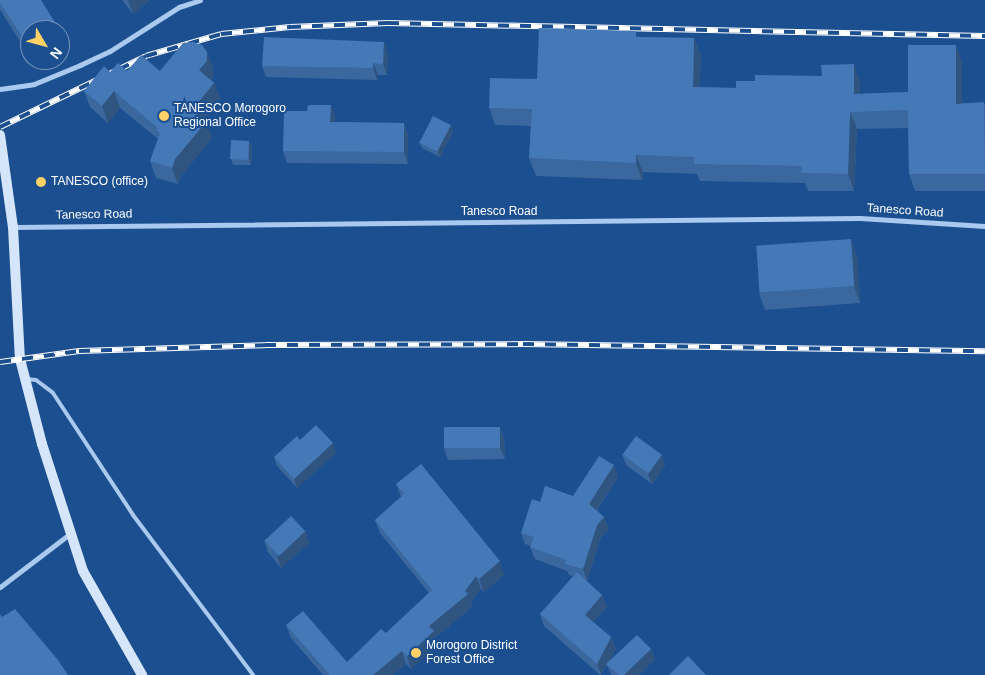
<!DOCTYPE html>
<style>
body{margin:0}
#map{position:relative;width:985px;height:675px;overflow:hidden;background:#1b4f8f;font-family:Helvetica,sans-serif}
div>[style]{position:absolute}
.service>*{height:4px;margin:-2px;padding:0 2px;transform-origin:2px;border-radius:2px;background:#a9c9ee}
.minor>*{height:5px;margin:-2.5px;padding:0 2.5px;transform-origin:2.5px;border-radius:2.5px;background:#a9c9ee}
.secondary>*{height:10px;margin:-5px;padding:0 5px;transform-origin:5px;border-radius:5px;background:#d6e6fa}
.rail>*{height:5.5px;margin-top:-2.75px;transform-origin:0;background:repeating-linear-gradient(90deg,#1b4f8f 0 11px,#fff 0 22px);box-sizing:border-box;border-block:1px solid #fff}
.wall>*{inset:0;background:#3a679d}
.shaded-wall>*{inset:0;background:#305480}
.building>*{inset:0;background:#4478b7;transform-origin:0 0}
.dots>*{width:14px;height:14px;translate:-50% -50%;box-sizing:border-box;border:2px solid #1b4f8f;border-radius:50%}
span{translate:-50% -50%;white-space:nowrap;text-align:center;line-height:1.15;-webkit-text-stroke:4px #1b4f8f;paint-order:stroke}
.poi-label{font-size:12px;color:#fff}
.left{translate:0 -50%;text-align:left}
.street-label{font-size:12px;color:#fff}
.north{position:absolute;left:20px;top:20px;width:50px;height:50px;box-sizing:border-box;background:#1b4f8f;border:1px solid #7695bc;border-radius:50%;rotate:127deg;font-size:14px;font-weight:700;line-height:20px;text-align:center;color:#fff}
.north::after{content:'';display:block;margin:auto;width:18px;height:22px;background:#ffd166;clip-path:polygon(50% 0,100% 100%,50% 72%,0 100%)}
</style>
<div id="map">
<div class="service">
<div style="left:26px;top:379px;width:10px;rotate:6deg"></div>
<div style="left:36px;top:380px;width:21px;rotate:37deg"></div>
<div style="left:53px;top:393px;width:146px;rotate:56.7deg"></div>
<div style="left:133px;top:515px;width:200px;rotate:53.1deg"></div>
</div>
<div class="minor">
<div style="left:0;top:89px;width:34px;rotate:-8deg"></div>
<div style="left:34px;top:84px;width:50px;rotate:-22.4deg"></div>
<div style="left:80px;top:65px;width:33px;rotate:-25deg"></div>
<div style="left:110px;top:51px;width:82px;rotate:-32.5deg"></div>
<div style="left:179px;top:7px;width:22px;rotate:-18deg"></div>
<div style="left:13px;top:227px;width:847px;rotate:-0.61deg"></div>
<div style="left:860px;top:218px;width:125px;rotate:3.7deg"></div>
<div style="left:0;top:587px;width:89px;rotate:-37.3deg"></div>
</div>
<div class="secondary">
<div style="left:0;top:135px;width:93px;rotate:82deg"></div>
<div style="left:13px;top:227px;width:132px;rotate:87deg"></div>
<div style="left:20px;top:359px;width:88px;rotate:75.5deg"></div>
<div style="left:42px;top:444px;width:133px;rotate:72.1deg"></div>
<div style="left:83px;top:571px;width:120px;rotate:60.4deg"></div>
</div>
<div class="rail">
<div style="left:0;top:127px;width:162px;rotate:-25.9deg"></div>
<div style="left:146px;top:56px;width:78px;rotate:-16.3deg"></div>
<div style="left:221px;top:34px;width:69px;rotate:-5.8deg"></div>
<div style="left:290px;top:27px;width:98px;rotate:-2.3deg"></div>
<div style="left:388px;top:23px;width:597px;rotate:1.25deg"></div>
<div style="left:0;top:362px;width:80px;rotate:-7.9deg"></div>
<div style="left:79px;top:351px;width:186px;rotate:-1.8deg"></div>
<div style="left:265px;top:345px;width:258px;rotate:-0.2deg"></div>
<div style="left:523px;top:344px;width:462px;rotate:0.9deg"></div>
</div>
<div class="wall">
<div style="clip-path:polygon(0 0,30px 30px,30px 57px,0 10px)"></div>
<div style="clip-path:polygon(122px 0,150px 0,133px 14px)"></div>
<div style="clip-path:polygon(638px 37px,694px 38px,701px 56px,699px 87px,736px 88px,860px 81px,860px 94px,908px 92px,962px 62px,962px 103px,985px 104px,985px 191px,915px 191px,909px 174px,908px 128px,857px 129px,854px 191px,808px 191px,805px 183px,700px 181px,697px 174px,643px 172px,642px 180px,536px 176px,529px 158px,531px 126px,495px 125px,489px 108px,537px 79px)"></div>
<div style="clip-path:polygon(207px 52px,213px 68px,213px 77px,211px 80px,214px 83px,220px 99px,204px 120px,206px 122px,212px 138px,181px 176px,178px 184px,156px 178px,150px 161px,158px 139px,120px 108px,108px 123px,90px 107px,84px 91px,110px 72px,160px 71px)"></div>
<div style="clip-path:polygon(388px 53px,387px 75px,378px 75px,377px 80px,266px 77px,262px 66px)"></div>
<div style="clip-path:polygon(331px 105px,335px 117px,335px 122px,404px 123px,408px 135px,408px 164px,287px 163px,283px 151px,307px 111px)"></div>
<div style="clip-path:polygon(451px 125px,453px 131px,440px 157px,422px 148px,419px 142px)"></div>
<div style="clip-path:polygon(249px 141px,252px 147px,251px 165px,233px 165px,231px 159px)"></div>
<div style="clip-path:polygon(857px 256px,860px 303px,765px 310px,759px 293px)"></div>
<div style="clip-path:polygon(500px 427px,504px 438px,505px 459px,448px 460px,444px 448px)"></div>
<div style="clip-path:polygon(300px 440px,336px 453px,297px 488px,277px 466px,274px 457px)"></div>
<div style="clip-path:polygon(622px 454px,662px 455px,665px 466px,652px 484px,626px 465px)"></div>
<div style="clip-path:polygon(618px 477px,597px 510px,604px 517px,609px 529px,601px 537px,587px 581px,586px 581px,602px 595px,607px 607px,593px 622px,611px 637px,616px 649px,608px 663px,651px 649px,655px 659px,639px 675px,611px 675px,607px 665px,601px 675px,600px 675px,544px 626px,540px 614px,573px 576px,569px 575px,567px 571px,535px 559px,530px 547px,531px 546px,525px 544px,521px 533px,540px 502px,573px 496px)"></div>
<div style="clip-path:polygon(396px 484px,504px 575px,484px 592px,481px 589px,471px 602px,472px 607px,436px 637px,439px 644px,411px 669px,406px 664px,393px 675px,323px 675px,291px 638px,286px 625px,347px 662px,386px 633px,429px 593px,380px 533px,375px 520px,401px 497px)"></div>
<div style="clip-path:polygon(305px 531px,309px 543px,281px 568px,268px 552px,264px 540px)"></div>
</div>
<div class="shaded-wall">
<div style="clip-path:polygon(128px 0,150px 0,133px 14px)"></div>
<div style="clip-path:polygon(56px 24px,59px 30px,47px 30px)"></div>
<div style="clip-path:polygon(60px 34px,63px 41px,60px 42px)"></div>
<div style="clip-path:polygon(694px 38px,701px 56px,699px 104px,693px 87px)"></div>
<div style="clip-path:polygon(30px 41px,30px 54px,26px 43px)"></div>
<div style="clip-path:polygon(384px 42px,388px 53px,387px 75px,383px 64px)"></div>
<div style="clip-path:polygon(956px 45px,962px 62px,962px 121px,956px 104px)"></div>
<div style="clip-path:polygon(207px 52px,213px 68px,213px 77px,205px 87px,199px 70px)"></div>
<div style="clip-path:polygon(373px 63px,378px 75px,377px 80px,373px 68px)"></div>
<div style="clip-path:polygon(854px 64px,860px 81px,861px 111px,854px 94px)"></div>
<div style="clip-path:polygon(214px 83px,220px 99px,198px 127px,192px 110px)"></div>
<div style="clip-path:polygon(114px 91px,120px 108px,108px 123px,102px 106px)"></div>
<div style="clip-path:polygon(331px 105px,335px 117px,335px 134px,330px 122px)"></div>
<div style="clip-path:polygon(850px 112px,857px 129px,854px 191px,848px 174px)"></div>
<div style="clip-path:polygon(206px 122px,212px 138px,181px 176px,178px 184px,172px 168px,175px 159px)"></div>
<div style="clip-path:polygon(404px 123px,408px 135px,408px 164px,404px 152px)"></div>
<div style="clip-path:polygon(451px 125px,453px 131px,440px 157px,437px 151px)"></div>
<div style="clip-path:polygon(249px 141px,252px 147px,251px 165px,249px 159px)"></div>
<div style="clip-path:polygon(636px 155px,643px 172px,642px 180px,636px 163px)"></div>
<div style="clip-path:polygon(851px 239px,857px 256px,860px 303px,854px 286px)"></div>
<div style="clip-path:polygon(500px 427px,504px 438px,505px 459px,500px 448px)"></div>
<div style="clip-path:polygon(333px 443px,336px 453px,297px 488px,294px 479px)"></div>
<div style="clip-path:polygon(662px 455px,665px 466px,652px 484px,648px 474px)"></div>
<div style="clip-path:polygon(614px 465px,618px 477px,593px 515px,589px 504px)"></div>
<div style="clip-path:polygon(604px 517px,609px 529px,601px 537px,587px 581px,583px 569px,597px 525px)"></div>
<div style="clip-path:polygon(305px 531px,309px 543px,281px 568px,277px 556px)"></div>
<div style="clip-path:polygon(500px 561px,504px 575px,484px 592px,479px 579px)"></div>
<div style="clip-path:polygon(476px 576px,481px 589px,471px 602px,472px 607px,436px 637px,439px 644px,411px 669px,407px 656px,429px 626px,465px 591px)"></div>
<div style="clip-path:polygon(602px 595px,607px 607px,589px 627px,585px 615px)"></div>
<div style="clip-path:polygon(611px 637px,616px 649px,601px 675px,597px 664px)"></div>
<div style="clip-path:polygon(651px 649px,655px 659px,639px 675px,624px 675px)"></div>
<div style="clip-path:polygon(402px 651px,406px 664px,393px 675px,373px 675px)"></div>
</div>
<div class="building">
<div style="clip-path:polygon(0 0,41px 0,56px 24px,47px 30px,30px 30px,30px 41px,26px 43px,0 3px)"></div>
<div style="clip-path:polygon(539px 28px,636px 31px,636px 37px,694px 38px,693px 87px,736px 88px,736px 81px,755px 81px,755px 75px,822px 76px,821px 65px,854px 64px,854px 94px,908px 92px,908px 45px,956px 45px,956px 104px,984px 102px,985px 174px,909px 174px,908px 110px,850px 112px,848px 174px,801px 173px,802px 166px,694px 164px,694px 157px,636px 155px,636px 163px,529px 158px,532px 109px,489px 108px,490px 78px,537px 79px)"></div>
<div style="clip-path:polygon(264px 37px,384px 42px,383px 64px,373px 63px,373px 68px,262px 66px)"></div>
<div style="clip-path:polygon(193px 42px,202px 45px,207px 52px,207px 61px,199px 70px,214px 83px,192px 110px,206px 122px,175px 159px,172px 168px,150px 161px,160px 133px,156px 130px,158px 128px,114px 91px,102px 106px,84px 91px,104px 66px,110px 72px,118px 63px,127px 71px,141px 55px,160px 71px,183px 43px)"></div>
<div style="clip-path:polygon(308px 105px,331px 105px,330px 122px,404px 123px,404px 152px,283px 151px,284px 111px,307px 111px)"></div>
<div style="left:433px;top:116px;width:20px;height:30px;rotate:27deg"></div>
<div style="left:231px;top:140px;width:18px;height:19px;rotate:3deg"></div>
<div style="left:851px;top:239px;width:47px;height:95px;rotate:86deg"></div>
<div style="clip-path:polygon(316px 425px,333px 443px,294px 479px,274px 457px,297px 436px,300px 440px)"></div>
<div style="left:444px;top:427px;width:56px;height:21px"></div>
<div style="left:636px;top:436px;width:32px;height:23px;rotate:36deg"></div>
<div style="clip-path:polygon(599px 456px,614px 465px,589px 504px,604px 517px,597px 525px,583px 569px,565px 564px,566px 560px,530px 547px,534px 537px,521px 533px,532px 499px,540px 502px,545px 486px,573px 496px)"></div>
<div style="clip-path:polygon(421px 464px,500px 561px,479px 579px,476px 576px,465px 591px,468px 594px,429px 626px,434px 631px,407px 656px,402px 651px,373px 675px,330px 675px,286px 625px,303px 611px,347px 662px,381px 629px,386px 633px,432px 590px,375px 520px,404px 494px,396px 484px)"></div>
<div style="left:291px;top:516px;width:21px;height:36px;rotate:47deg"></div>
<div style="clip-path:polygon(577px 572px,602px 595px,585px 615px,611px 637px,597px 664px,540px 614px)"></div>
<div style="clip-path:polygon(15px 609px,58px 660px,68px 675px,0 675px,0 614px,2px 617px)"></div>
<div style="clip-path:polygon(637px 635px,651px 649px,624px 675px,619px 675px,606px 664px)"></div>
<div style="clip-path:polygon(688px 656px,706px 675px,669px 675px)"></div>
</div>
<div class="dots">
<div style="left:164px;top:116px;background:#ffd166"></div>
<div style="left:41px;top:182px;background:#ffd166"></div>
<div style="left:416px;top:653px;background:#ffd166"></div>
</div>
<div class="poi-label">
<span class="left" style="left:174px;top:116px">TANESCO Morogoro<br>Regional Office</span>
<span class="left" style="left:51px;top:182px">TANESCO (office)</span>
<span class="left" style="left:426px;top:653px">Morogoro District<br>Forest Office</span>
</div>
<div class="street-label">
<span style="left:905px;top:211px;rotate:4deg">Tanesco Road</span>
<span style="left:499px;top:212px">Tanesco Road</span>
<span style="left:94px;top:215px;rotate:-1deg">Tanesco Road</span>
</div>
<div class="north">N</div>
</div>
